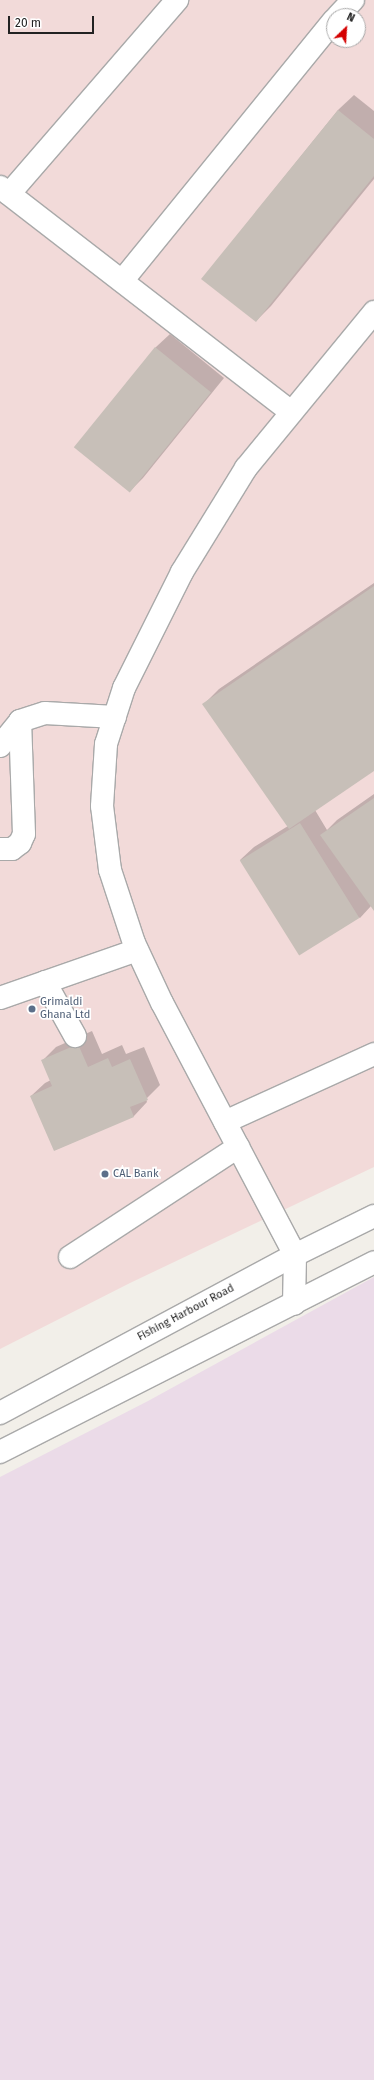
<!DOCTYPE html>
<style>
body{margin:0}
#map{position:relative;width:374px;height:2080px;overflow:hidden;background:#f2efe9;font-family:"Fira Sans",sans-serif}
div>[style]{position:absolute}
.commercial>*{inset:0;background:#f2dad9}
.industrial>*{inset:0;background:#ebdbe8}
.shadow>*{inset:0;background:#0003}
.building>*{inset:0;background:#c7bfb8;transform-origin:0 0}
.roads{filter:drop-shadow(1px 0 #a9a9a9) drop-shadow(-1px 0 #a9a9a9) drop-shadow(0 1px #a9a9a9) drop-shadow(0 -1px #a9a9a9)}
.minor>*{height:22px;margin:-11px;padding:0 11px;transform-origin:11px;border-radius:11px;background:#fff}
.dots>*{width:11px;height:11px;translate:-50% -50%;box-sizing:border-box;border:2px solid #fff;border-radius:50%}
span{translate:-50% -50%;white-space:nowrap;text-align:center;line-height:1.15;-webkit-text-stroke:3.5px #fff;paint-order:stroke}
.service-label{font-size:11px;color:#4e5e75}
.left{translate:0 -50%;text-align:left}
.street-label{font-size:11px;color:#222}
.north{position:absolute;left:326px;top:8px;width:40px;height:40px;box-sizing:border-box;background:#fff;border:1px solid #a7a7a7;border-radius:50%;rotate:25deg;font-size:11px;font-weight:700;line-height:16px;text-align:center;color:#222}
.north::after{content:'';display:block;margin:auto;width:14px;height:18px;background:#d40000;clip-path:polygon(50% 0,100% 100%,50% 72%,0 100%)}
.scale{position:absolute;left:8px;top:16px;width:86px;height:18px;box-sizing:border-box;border:2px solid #222;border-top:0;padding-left:5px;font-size:12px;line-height:14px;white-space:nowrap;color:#222;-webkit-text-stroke:3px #fff;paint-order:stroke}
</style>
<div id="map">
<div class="commercial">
<div style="clip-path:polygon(evenodd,0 0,374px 0,374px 1167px,130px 1283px,0 1349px,0 0,334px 16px,358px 16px,358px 40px,334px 40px,334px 16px)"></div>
</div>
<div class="industrial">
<div style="clip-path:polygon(374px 1277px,374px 2080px,0 2080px,0 1477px,148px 1401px)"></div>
</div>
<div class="shadow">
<div style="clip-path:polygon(354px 95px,374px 111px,374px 179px,271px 306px,256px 321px,203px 278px,338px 110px)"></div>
<div style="clip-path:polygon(170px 334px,224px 378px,143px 478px,130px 491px,75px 447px,156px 347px)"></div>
<div style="clip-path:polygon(374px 583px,374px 770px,315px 810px,327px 830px,337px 820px,374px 794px,374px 909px,371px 906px,360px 918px,240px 860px,254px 847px,288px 826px,204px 704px,219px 689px)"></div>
<div style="clip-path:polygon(92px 1031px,102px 1054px,122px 1045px,126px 1054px,144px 1047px,160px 1085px,146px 1099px,147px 1102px,134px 1116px,55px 1150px,31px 1096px,45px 1083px,51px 1080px,42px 1061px,56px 1047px)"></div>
</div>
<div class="building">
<div style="clip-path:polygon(338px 110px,374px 139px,374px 176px,256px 322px,201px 279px)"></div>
<div style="left:155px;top:347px;width:72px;height:129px;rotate:39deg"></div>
<div style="clip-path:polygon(374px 586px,374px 771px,289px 829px,202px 704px)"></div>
<div style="clip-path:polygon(374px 798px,374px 911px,320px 835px)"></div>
<div style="left:300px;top:823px;width:112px;height:71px;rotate:58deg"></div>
<div style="clip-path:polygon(78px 1044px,88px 1067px,108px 1058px,112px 1067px,130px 1059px,148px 1100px,130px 1107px,134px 1117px,54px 1151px,30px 1096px,52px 1086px,41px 1060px)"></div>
</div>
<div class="roads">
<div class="minor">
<div style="left:338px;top:16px;width:22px;rotate:-47deg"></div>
<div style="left:0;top:187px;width:368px;rotate:37.7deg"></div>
<div style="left:9px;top:194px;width:257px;rotate:-49.1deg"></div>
<div style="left:122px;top:281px;width:336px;rotate:-50.9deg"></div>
<div style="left:0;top:746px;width:32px;rotate:-51deg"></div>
<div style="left:20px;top:721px;width:26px;rotate:-18deg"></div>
<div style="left:45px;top:713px;width:70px;rotate:3.3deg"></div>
<div style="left:0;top:849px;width:12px"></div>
<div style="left:12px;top:849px;width:10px;rotate:-37deg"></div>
<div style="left:20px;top:843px;width:10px;rotate:-66deg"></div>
<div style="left:24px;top:834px;width:113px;rotate:-92deg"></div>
<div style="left:45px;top:982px;width:62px;rotate:60.9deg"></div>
<div style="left:0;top:998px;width:145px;rotate:-19.3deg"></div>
<div style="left:225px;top:1122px;width:164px;rotate:-24.5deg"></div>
<div style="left:70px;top:1257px;width:201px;rotate:-33.2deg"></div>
<div style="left:294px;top:1304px;width:49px;rotate:-88.8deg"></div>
<div style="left:295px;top:1255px;width:285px;rotate:-117.8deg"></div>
<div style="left:162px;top:1003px;width:66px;rotate:-115deg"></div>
<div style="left:134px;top:943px;width:77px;rotate:-108.2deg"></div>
<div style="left:110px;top:870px;width:64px;rotate:-97.1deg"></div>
<div style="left:102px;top:806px;width:62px;rotate:-86.3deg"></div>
<div style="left:106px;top:744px;width:59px;rotate:-72.2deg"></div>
<div style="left:124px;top:688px;width:130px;rotate:-63.4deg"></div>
<div style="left:182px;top:572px;width:122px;rotate:-58.4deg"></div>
<div style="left:246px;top:468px;width:202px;rotate:-50.6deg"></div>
<div style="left:0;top:1413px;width:335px;rotate:-28.2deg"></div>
<div style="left:295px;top:1255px;width:88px;rotate:-26.3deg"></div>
<div style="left:0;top:1452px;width:419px;rotate:-26.9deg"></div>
</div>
</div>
<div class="dots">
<div style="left:32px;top:1009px;background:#5c6f8a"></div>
<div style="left:105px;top:1174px;background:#5c6f8a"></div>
</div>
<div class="service-label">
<span class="left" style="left:40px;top:1009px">Grimaldi<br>Ghana Ltd</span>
<span class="left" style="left:113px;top:1174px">CAL Bank</span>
</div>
<div class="street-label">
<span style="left:186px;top:1313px;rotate:-28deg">Fishing Harbour Road</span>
</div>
<div class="north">N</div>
<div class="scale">20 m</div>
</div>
